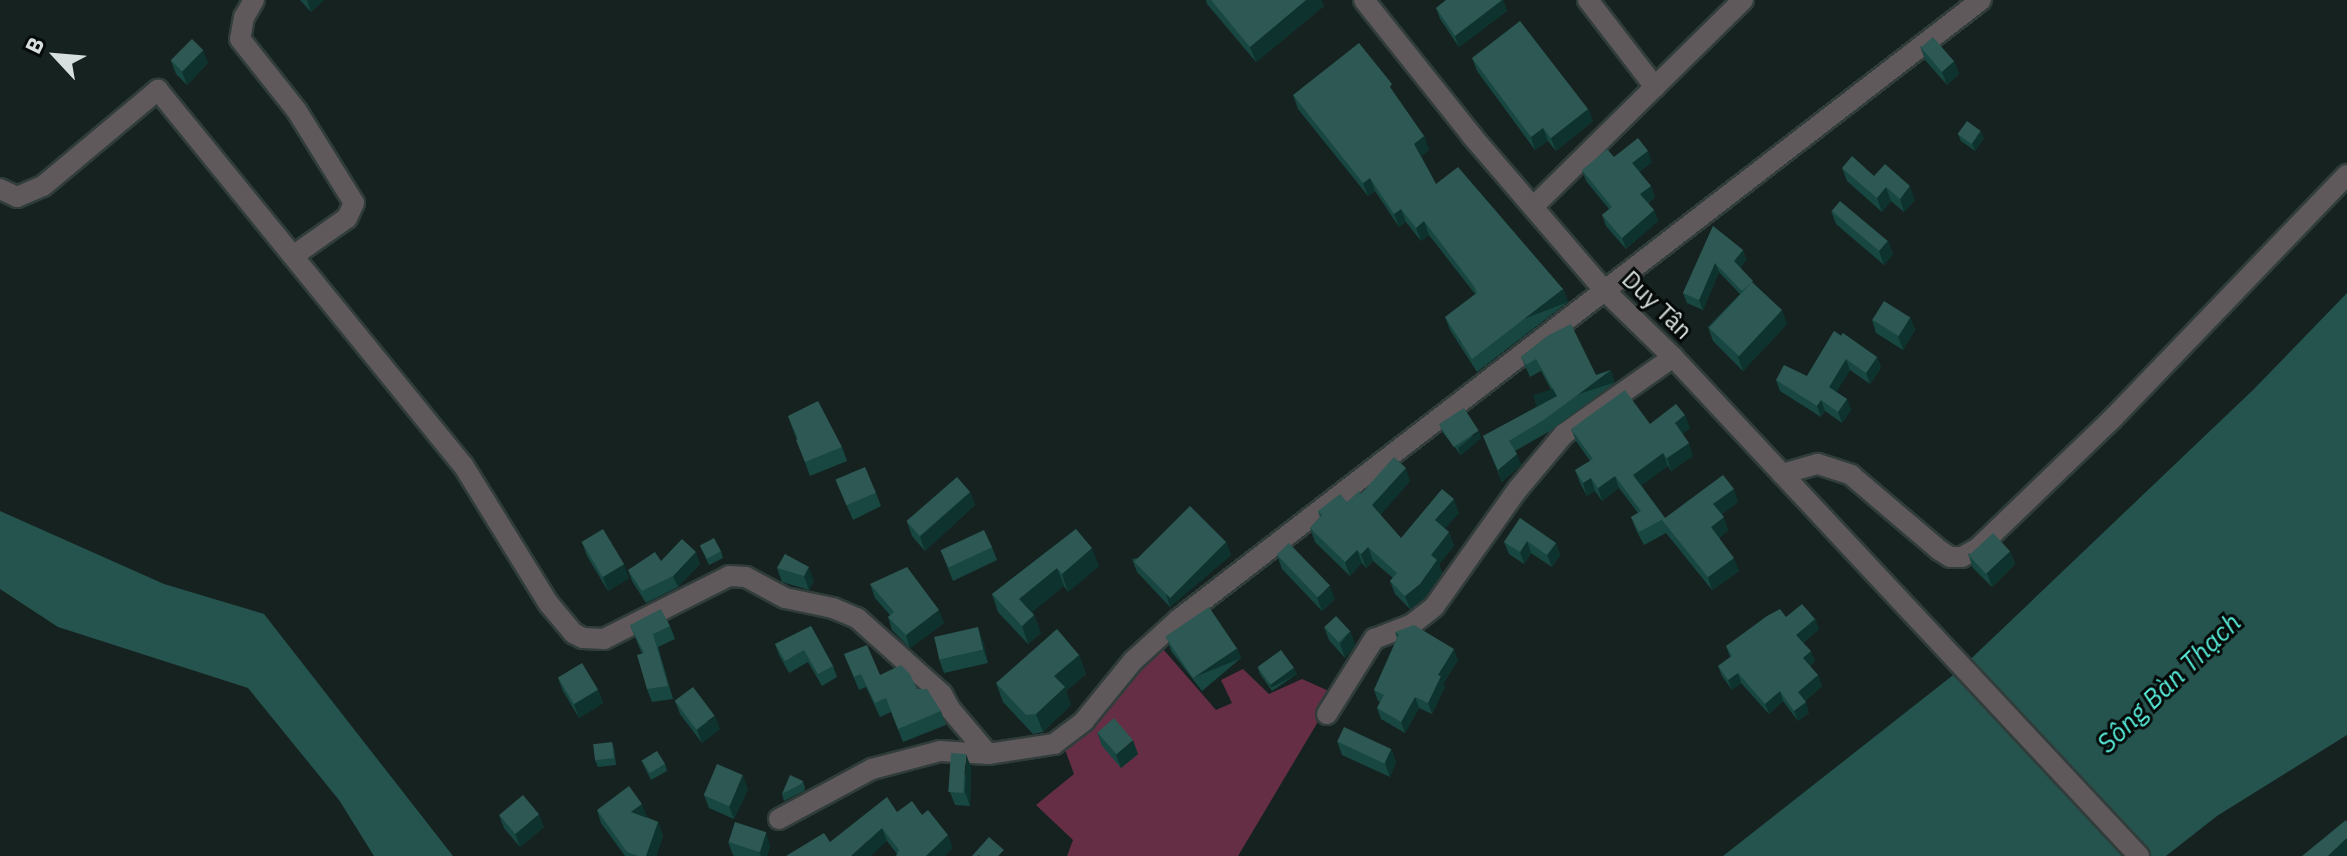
<!DOCTYPE html>
<meta charset="utf-8">
<style>
body{margin:0}
#map{position:relative;width:2347px;height:856px;overflow:hidden;background:#152220;font-family:"IBM Plex Sans",sans-serif}
div>[style]{position:absolute}
.green>*{inset:0;background:#662e45}
.water>*{inset:0;background:#25534d}
.roads{filter:drop-shadow(2px 0 #303d3b) drop-shadow(-2px 0 #303d3b) drop-shadow(0 2px #303d3b) drop-shadow(0 -2px #303d3b)}
.minor>*{height:20px;margin:-10px;padding:0 10px;transform-origin:10px;border-radius:10px;background:#5f595b}
.wall>*{inset:0;background:#184742}
.shaded-wall>*{inset:0;background:#0e322d;transform-origin:0 0}
.building>*{inset:0;background:#2d5853;transform-origin:0 0}
span{translate:-50% -50%;white-space:nowrap;text-align:center;line-height:1.15;-webkit-text-stroke:6px #050a09;paint-order:stroke}
.street-label{font-size:24px;color:#d7e0de}
.water-label{font-size:26px;color:#57ead8;font-style:italic}
.north{position:absolute;left:16px;top:16px;width:80px;height:80px;-webkit-text-stroke:6px #050a09;paint-order:stroke;rotate:296deg;font-size:22px;font-weight:700;line-height:32px;text-align:center;color:#d7e0de}
.north::after{content:'';display:block;margin:auto;width:28px;height:36px;background:#d7e0de;clip-path:polygon(50% 0,100% 100%,50% 72%,0 100%)}
</style>
<div id="map">
<div class="green">
<div style="clip-path:polygon(1156px 641px,1216px 710px,1232px 703px,1221px 680px,1243px 669px,1269px 694px,1302px 679px,1331px 692px,1316px 725px,1238px 856px,1067px 856px,1073px 840px,1036px 805px,1074px 774px,1063px 744px)"></div>
</div>
<div class="water">
<div style="clip-path:polygon(2347px 293px,2347px 735px,2217px 816px,2166px 856px,1723px 856px,1957px 672px,2254px 389px)"></div>
<div style="clip-path:polygon(0 511px,164px 584px,264px 614px,453px 856px,374px 856px,339px 800px,248px 688px,58px 627px,0 589px)"></div>
</div>
<div class="roads">
<div class="minor">
<div style="left:254px;top:0;width:20px;rotate:120deg"></div>
<div style="left:244px;top:17px;width:22px;rotate:100deg"></div>
<div style="left:240px;top:39px;width:92px;rotate:51.6deg"></div>
<div style="left:297px;top:111px;width:108px;rotate:58.2deg"></div>
<div style="left:354px;top:203px;width:17px;rotate:115deg"></div>
<div style="left:347px;top:218px;width:66px;rotate:144.9deg"></div>
<div style="left:1364px;top:0;width:174px;rotate:51.5deg"></div>
<div style="left:1472px;top:136px;width:201px;rotate:49.4deg"></div>
<div style="left:1603px;top:289px;width:98px;rotate:44.2deg"></div>
<div style="left:1673px;top:357px;width:683px;rotate:46.96deg"></div>
<div style="left:1588px;top:0;width:110px;rotate:52.4deg"></div>
<div style="left:0;top:189px;width:19px;rotate:25deg"></div>
<div style="left:17px;top:197px;width:28px;rotate:-23deg"></div>
<div style="left:43px;top:186px;width:150px;rotate:-39.9deg"></div>
<div style="left:158px;top:90px;width:483px;rotate:50.9deg"></div>
<div style="left:463px;top:465px;width:163px;rotate:58.3deg"></div>
<div style="left:549px;top:604px;width:38px;rotate:50deg"></div>
<div style="left:573px;top:633px;width:11px;rotate:27deg"></div>
<div style="left:583px;top:638px;width:21px;rotate:3deg"></div>
<div style="left:604px;top:639px;width:140px;rotate:-26.7deg"></div>
<div style="left:729px;top:576px;width:17px;rotate:3deg"></div>
<div style="left:746px;top:577px;width:44px;rotate:28.3deg"></div>
<div style="left:785px;top:598px;width:49px;rotate:11.8deg"></div>
<div style="left:833px;top:608px;width:26px;rotate:23deg"></div>
<div style="left:857px;top:618px;width:114px;rotate:41.8deg"></div>
<div style="left:942px;top:694px;width:17px;rotate:62deg"></div>
<div style="left:950px;top:709px;width:59px;rotate:49.8deg"></div>
<div style="left:1533px;top:207px;width:295px;rotate:-44.6deg"></div>
<div style="left:1782px;top:474px;width:37px;rotate:-16deg"></div>
<div style="left:1818px;top:464px;width:35px;rotate:18deg"></div>
<div style="left:1851px;top:475px;width:116px;rotate:40.4deg"></div>
<div style="left:1939px;top:550px;width:13px;rotate:32deg"></div>
<div style="left:1950px;top:557px;width:12px"></div>
<div style="left:1962px;top:557px;width:18px;rotate:-29deg"></div>
<div style="left:1978px;top:548px;width:186px;rotate:-43.9deg"></div>
<div style="left:2112px;top:419px;width:339px;rotate:-46.1deg"></div>
<div style="left:1327px;top:714px;width:89px;rotate:-57.9deg"></div>
<div style="left:1374px;top:639px;width:40px;rotate:-21deg"></div>
<div style="left:1411px;top:625px;width:29px;rotate:-38deg"></div>
<div style="left:1434px;top:607px;width:145px;rotate:-54.6deg"></div>
<div style="left:1518px;top:489px;width:72px;rotate:-50.1deg"></div>
<div style="left:1564px;top:434px;width:133px;rotate:-35.2deg"></div>
<div style="left:779px;top:819px;width:106px;rotate:-28.3deg"></div>
<div style="left:872px;top:769px;width:70px;rotate:-14.8deg"></div>
<div style="left:940px;top:751px;width:48px;rotate:3.6deg"></div>
<div style="left:988px;top:754px;width:67px;rotate:-8.6deg"></div>
<div style="left:1054px;top:744px;width:38px;rotate:-37deg"></div>
<div style="left:1084px;top:721px;width:77px;rotate:-50.8deg"></div>
<div style="left:1133px;top:661px;width:62px;rotate:-42.4deg"></div>
<div style="left:1179px;top:619px;width:1013px;rotate:-37.66deg"></div>
</div>
</div>
<div class="wall">
<div style="clip-path:polygon(300px 0,324px 0,311px 12px)"></div>
<div style="clip-path:polygon(1206px 0,1321px 0,1324px 6px,1256px 62px,1207px 4px)"></div>
<div style="clip-path:polygon(1446px 0,1503px 0,1507px 11px,1459px 47px,1440px 19px,1436px 8px)"></div>
<div style="clip-path:polygon(1920px 46px,1954px 61px,1959px 74px,1947px 85px,1925px 60px)"></div>
<div style="clip-path:polygon(1472px 58px,1588px 109px,1593px 121px,1556px 151px,1548px 141px,1535px 150px,1477px 71px)"></div>
<div style="clip-path:polygon(171px 61px,208px 63px,187px 85px,176px 74px)"></div>
<div style="clip-path:polygon(1293px 95px,1397px 98px,1424px 136px,1429px 150px,1421px 156px,1436px 184px,1563px 289px,1568px 302px,1477px 372px,1450px 330px,1445px 317px,1475px 294px,1429px 235px,1421px 241px,1406px 222px,1399px 227px,1375px 191px,1368px 196px,1298px 109px)"></div>
<div style="clip-path:polygon(1958px 134px,1984px 138px,1975px 151px,1961px 141px)"></div>
<div style="clip-path:polygon(1614px 157px,1652px 162px,1639px 172px,1651px 186px,1655px 197px,1648px 203px,1654px 210px,1658px 221px,1626px 249px,1606px 226px,1602px 215px,1609px 209px,1586px 181px,1582px 170px)"></div>
<div style="clip-path:polygon(1842px 168px,1874px 176px,1915px 200px,1904px 212px,1891px 201px,1882px 212px,1847px 181px)"></div>
<div style="clip-path:polygon(1831px 211px,1888px 241px,1893px 254px,1884px 265px,1836px 224px)"></div>
<div style="clip-path:polygon(1713px 226px,1743px 250px,1746px 260px,1740px 268px,1787px 324px,1743px 371px,1713px 341px,1708px 327px,1740px 294px,1719px 272px,1703px 310px,1687px 303px,1683px 293px)"></div>
<div style="clip-path:polygon(1910px 317px,1915px 330px,1903px 350px,1876px 333px,1872px 320px)"></div>
<div style="clip-path:polygon(1834px 331px,1877px 357px,1881px 368px,1870px 384px,1850px 370px,1836px 392px,1847px 399px,1851px 410px,1842px 423px,1825px 411px,1821px 417px,1780px 391px,1776px 380px,1807px 376px)"></div>
<div style="clip-path:polygon(1549px 335px,1596px 375px,1615px 382px,1550px 431px,1515px 451px,1521px 465px,1502px 482px,1483px 436px,1555px 397px,1541px 371px,1530px 377px,1521px 357px)"></div>
<div style="clip-path:polygon(788px 416px,842px 447px,847px 461px,810px 476px)"></div>
<div style="clip-path:polygon(1440px 426px,1481px 438px,1461px 455px,1443px 433px)"></div>
<div style="clip-path:polygon(1690px 428px,1682px 434px,1693px 456px,1671px 471px,1668px 466px,1641px 485px,1665px 518px,1738px 502px,1722px 514px,1728px 530px,1719px 538px,1739px 571px,1712px 590px,1666px 533px,1644px 545px,1636px 530px,1631px 517px,1638px 513px,1619px 488px,1602px 501px,1595px 491px,1587px 496px,1580px 483px,1575px 470px,1590px 461px,1576px 441px,1571px 429px)"></div>
<div style="clip-path:polygon(836px 481px,876px 493px,881px 506px,853px 520px)"></div>
<div style="clip-path:polygon(1410px 481px,1380px 515px,1401px 538px,1459px 513px,1444px 529px,1449px 532px,1454px 546px,1439px 564px,1442px 573px,1424px 598px,1410px 609px,1395px 594px,1390px 581px,1393px 578px,1373px 561px,1366px 568px,1362px 563px,1350px 576px,1315px 542px,1310px 528px,1320px 517px,1318px 511px,1347px 502px,1361px 494px)"></div>
<div style="clip-path:polygon(970px 492px,975px 505px,925px 551px,912px 536px,907px 522px)"></div>
<div style="clip-path:polygon(1520px 518px,1556px 543px,1560px 555px,1552px 567px,1531px 553px,1524px 564px,1509px 554px,1504px 542px)"></div>
<div style="clip-path:polygon(1076px 529px,1099px 566px,1068px 592px,1064px 586px,1032px 612px,1034px 615px,1041px 633px,1028px 644px,998px 612px,992px 594px)"></div>
<div style="clip-path:polygon(582px 542px,629px 578px,608px 591px,587px 556px)"></div>
<div style="clip-path:polygon(1226px 542px,1231px 555px,1170px 607px,1137px 572px,1132px 559px)"></div>
<div style="clip-path:polygon(700px 546px,721px 551px,723px 558px,709px 565px)"></div>
<div style="clip-path:polygon(992px 547px,997px 560px,953px 581px,941px 551px)"></div>
<div style="clip-path:polygon(2010px 551px,2015px 564px,1992px 587px,1973px 568px,1968px 554px)"></div>
<div style="clip-path:polygon(785px 554px,814px 581px,809px 590px,782px 582px,777px 568px)"></div>
<div style="clip-path:polygon(1277px 555px,1335px 599px,1322px 611px,1282px 569px)"></div>
<div style="clip-path:polygon(661px 561px,700px 564px,678px 587px,646px 603px,632px 581px,628px 570px)"></div>
<div style="clip-path:polygon(870px 584px,944px 623px,910px 648px,892px 630px,888px 617px,890px 615px,875px 598px)"></div>
<div style="clip-path:polygon(1786px 617px,1815px 619px,1819px 629px,1803px 643px,1815px 661px,1810px 666px,1818px 675px,1822px 686px,1805px 701px,1809px 713px,1798px 721px,1783px 701px,1769px 714px,1741px 683px,1732px 690px,1722px 676px,1718px 666px,1730px 657px,1726px 646px)"></div>
<div style="clip-path:polygon(630px 625px,670px 626px,675px 639px,658px 647px,673px 699px,652px 702px,647px 689px,642px 654px)"></div>
<div style="clip-path:polygon(811px 626px,833px 666px,837px 677px,822px 686px,808px 662px,789px 673px,779px 655px,775px 644px)"></div>
<div style="clip-path:polygon(1324px 627px,1350px 631px,1355px 645px,1345px 658px,1329px 640px)"></div>
<div style="clip-path:polygon(1395px 632px,1458px 660px,1443px 684px,1445px 687px,1432px 714px,1419px 708px,1405px 733px,1381px 719px,1377px 708px,1380px 702px,1378px 701px,1374px 690px,1397px 638px)"></div>
<div style="clip-path:polygon(983px 641px,988px 663px,944px 673px,939px 659px)"></div>
<div style="clip-path:polygon(1168px 641px,1237px 648px,1241px 658px,1202px 691px,1171px 651px)"></div>
<div style="clip-path:polygon(844px 654px,880px 675px,917px 689px,941px 711px,946px 725px,903px 742px,891px 712px,880px 717px,866px 687px,859px 690px)"></div>
<div style="clip-path:polygon(1079px 655px,1086px 674px,1066px 691px,1071px 705px,1043px 732px,1033px 734px,1003px 702px,996px 683px)"></div>
<div style="clip-path:polygon(1258px 668px,1297px 674px,1272px 691px,1260px 674px)"></div>
<div style="clip-path:polygon(558px 678px,598px 690px,603px 703px,579px 718px,563px 691px)"></div>
<div style="clip-path:polygon(675px 701px,720px 729px,702px 743px,680px 714px)"></div>
<div style="clip-path:polygon(1097px 732px,1138px 754px,1121px 768px,1102px 746px)"></div>
<div style="clip-path:polygon(1337px 741px,1391px 749px,1396px 762px,1390px 777px,1342px 755px)"></div>
<div style="clip-path:polygon(612px 742px,614px 749px,616px 765px,598px 767px,595px 760px)"></div>
<div style="clip-path:polygon(641px 760px,665px 764px,667px 771px,651px 780px)"></div>
<div style="clip-path:polygon(971px 767px,970px 806px,955px 805px,950px 792px)"></div>
<div style="clip-path:polygon(803px 781px,805px 788px,804px 791px,784px 801px,782px 794px)"></div>
<div style="clip-path:polygon(748px 789px,734px 819px,709px 808px,704px 795px)"></div>
<div style="clip-path:polygon(597px 810px,647px 817px,658px 822px,663px 836px,656px 856px,625px 856px,601px 823px)"></div>
<div style="clip-path:polygon(897px 812px,922px 815px,953px 848px,897px 854px,887px 841px,830px 842px)"></div>
<div style="clip-path:polygon(499px 815px,544px 827px,520px 847px,504px 828px)"></div>
<div style="clip-path:polygon(728px 842px,770px 846px,767px 856px,735px 856px,733px 855px)"></div>
</div>
<div class="shaded-wall">
<div style="clip-path:polygon(307px 0,324px 0,311px 12px)"></div>
<div style="clip-path:polygon(1306px 0,1321px 0,1324px 6px,1256px 62px,1250px 47px)"></div>
<div style="clip-path:polygon(1502px 0,1503px 0,1507px 11px,1459px 47px,1455px 36px)"></div>
<div style="clip-path:polygon(203px 50px,208px 63px,187px 85px,182px 72px)"></div>
<div style="clip-path:polygon(1954px 61px,1959px 74px,1947px 85px,1942px 72px)"></div>
<div style="clip-path:polygon(1588px 109px,1593px 121px,1556px 151px,1551px 138px)"></div>
<div style="clip-path:polygon(1543px 128px,1548px 141px,1535px 150px,1531px 137px)"></div>
<div style="clip-path:polygon(1981px 131px,1984px 138px,1975px 151px,1972px 144px)"></div>
<div style="clip-path:polygon(1424px 136px,1429px 150px,1419px 158px,1414px 144px)"></div>
<div style="clip-path:polygon(1648px 151px,1652px 162px,1636px 174px,1632px 163px)"></div>
<div style="clip-path:polygon(1370px 178px,1375px 191px,1368px 196px,1363px 183px)"></div>
<div style="clip-path:polygon(1651px 186px,1655px 197px,1644px 205px,1640px 194px)"></div>
<div style="clip-path:polygon(1910px 186px,1915px 200px,1904px 212px,1900px 199px)"></div>
<div style="clip-path:polygon(1886px 187px,1891px 201px,1882px 212px,1877px 198px)"></div>
<div style="clip-path:polygon(1401px 209px,1406px 222px,1399px 227px,1394px 214px)"></div>
<div style="clip-path:polygon(1654px 210px,1658px 221px,1626px 249px,1622px 238px)"></div>
<div style="clip-path:polygon(1424px 221px,1429px 235px,1421px 241px,1416px 228px)"></div>
<div style="clip-path:polygon(1888px 241px,1893px 254px,1884px 265px,1879px 251px)"></div>
<div style="clip-path:polygon(1743px 250px,1746px 260px,1737px 271px,1734px 261px)"></div>
<div style="clip-path:polygon(1715px 263px,1719px 272px,1703px 310px,1699px 300px)"></div>
<div style="left:1563px;top:289px;width:14px;height:115px;rotate:69deg"></div>
<div style="clip-path:polygon(1782px 310px,1787px 324px,1743px 371px,1738px 357px)"></div>
<div style="clip-path:polygon(1910px 317px,1915px 330px,1903px 350px,1898px 336px)"></div>
<div style="clip-path:polygon(1877px 357px,1881px 368px,1870px 384px,1866px 373px)"></div>
<div style="clip-path:polygon(1846px 359px,1850px 370px,1833px 398px,1829px 387px)"></div>
<div style="left:1611px;top:370px;width:13px;height:82px;rotate:72deg"></div>
<div style="clip-path:polygon(1847px 399px,1851px 410px,1842px 423px,1838px 412px)"></div>
<div style="clip-path:polygon(1821px 400px,1825px 411px,1821px 417px,1817px 406px)"></div>
<div style="clip-path:polygon(1685px 415px,1690px 428px,1680px 436px,1675px 423px)"></div>
<div style="clip-path:polygon(1479px 431px,1481px 438px,1461px 455px,1458px 448px)"></div>
<div style="clip-path:polygon(1689px 443px,1693px 456px,1671px 471px,1667px 458px)"></div>
<div style="clip-path:polygon(1663px 453px,1668px 466px,1638px 488px,1633px 475px)"></div>
<div style="clip-path:polygon(1517px 454px,1521px 465px,1502px 482px,1498px 470px)"></div>
<div style="clip-path:polygon(1406px 468px,1410px 481px,1377px 519px,1372px 505px)"></div>
<div style="clip-path:polygon(1615px 476px,1619px 488px,1602px 501px,1598px 488px)"></div>
<div style="clip-path:polygon(1591px 478px,1595px 491px,1587px 496px,1583px 483px)"></div>
<div style="clip-path:polygon(1734px 489px,1738px 502px,1718px 517px,1713px 504px)"></div>
<div style="clip-path:polygon(970px 492px,975px 505px,925px 551px,920px 537px)"></div>
<div style="clip-path:polygon(1454px 499px,1459px 513px,1440px 534px,1435px 520px)"></div>
<div style="clip-path:polygon(1724px 517px,1728px 530px,1716px 540px,1711px 527px)"></div>
<div style="clip-path:polygon(1449px 532px,1454px 546px,1439px 564px,1442px 573px,1424px 598px,1410px 609px,1405px 596px,1431px 555px)"></div>
<div style="clip-path:polygon(1527px 541px,1531px 553px,1524px 564px,1520px 552px)"></div>
<div style="clip-path:polygon(1226px 542px,1231px 555px,1170px 607px,1166px 594px)"></div>
<div style="clip-path:polygon(1556px 543px,1560px 555px,1552px 567px,1547px 555px)"></div>
<div style="clip-path:polygon(1368px 547px,1373px 561px,1366px 568px,1361px 554px)"></div>
<div style="clip-path:polygon(1092px 548px,1099px 566px,1068px 592px,1062px 574px)"></div>
<div style="clip-path:polygon(1357px 550px,1362px 563px,1350px 576px,1345px 562px)"></div>
<div style="clip-path:polygon(2010px 551px,2015px 564px,1992px 587px,1987px 573px)"></div>
<div style="clip-path:polygon(696px 552px,700px 564px,678px 587px,673px 576px)"></div>
<div style="clip-path:polygon(1734px 558px,1739px 571px,1712px 590px,1708px 577px)"></div>
<div style="clip-path:polygon(624px 564px,629px 578px,608px 591px,603px 577px)"></div>
<div style="clip-path:polygon(809px 567px,814px 581px,809px 590px,804px 576px)"></div>
<div style="clip-path:polygon(1057px 568px,1064px 586px,1026px 617px,1019px 599px)"></div>
<div style="clip-path:polygon(1330px 586px,1335px 599px,1322px 611px,1317px 598px)"></div>
<div style="clip-path:polygon(939px 610px,944px 623px,910px 648px,906px 635px)"></div>
<div style="clip-path:polygon(1034px 615px,1041px 633px,1028px 644px,1022px 626px)"></div>
<div style="clip-path:polygon(1815px 619px,1819px 629px,1800px 645px,1796px 635px)"></div>
<div style="clip-path:polygon(978px 627px,983px 641px,988px 663px,983px 649px)"></div>
<div style="clip-path:polygon(1350px 631px,1355px 645px,1345px 658px,1340px 644px)"></div>
<div style="left:1237px;top:648px;width:11px;height:51px;rotate:68deg"></div>
<div style="clip-path:polygon(1454px 649px,1458px 660px,1443px 684px,1445px 687px,1432px 714px,1428px 703px,1438px 675px)"></div>
<div style="clip-path:polygon(1811px 651px,1815px 661px,1807px 668px,1803px 658px)"></div>
<div style="clip-path:polygon(1079px 655px,1086px 674px,1066px 691px,1071px 705px,1043px 732px,1036px 714px,1054px 676px)"></div>
<div style="left:1294px;top:668px;width:7px;height:29px;rotate:63deg"></div>
<div style="clip-path:polygon(1738px 673px,1741px 683px,1732px 690px,1728px 680px)"></div>
<div style="clip-path:polygon(1818px 675px,1822px 686px,1802px 703px,1798px 692px)"></div>
<div style="clip-path:polygon(598px 690px,603px 703px,579px 718px,574px 704px)"></div>
<div style="clip-path:polygon(1780px 691px,1783px 701px,1769px 714px,1765px 704px)"></div>
<div style="clip-path:polygon(1415px 697px,1419px 708px,1405px 733px,1401px 722px)"></div>
<div style="clip-path:polygon(1806px 702px,1809px 713px,1798px 721px,1794px 711px)"></div>
<div style="clip-path:polygon(715px 716px,720px 729px,702px 743px,697px 730px)"></div>
<div style="clip-path:polygon(1133px 740px,1138px 754px,1121px 768px,1116px 755px)"></div>
<div style="clip-path:polygon(1391px 749px,1396px 762px,1390px 777px,1385px 763px)"></div>
<div style="clip-path:polygon(966px 754px,971px 767px,970px 806px,965px 792px)"></div>
<div style="clip-path:polygon(743px 775px,748px 789px,734px 819px,729px 806px)"></div>
<div style="clip-path:polygon(642px 804px,647px 817px,635px 825px,631px 812px)"></div>
<div style="clip-path:polygon(539px 814px,544px 827px,520px 847px,515px 834px)"></div>
<div style="clip-path:polygon(658px 822px,663px 836px,656px 856px,646px 856px)"></div>
<div style="clip-path:polygon(882px 828px,887px 841px,871px 856px,851px 856px)"></div>
<div style="clip-path:polygon(766px 832px,770px 846px,767px 856px,761px 856px,759px 852px)"></div>
<div style="clip-path:polygon(948px 835px,953px 848px,945px 856px,926px 856px)"></div>
<div style="clip-path:polygon(2347px 838px,2347px 856px,2328px 856px)"></div>
</div>
<div class="building">
<div style="clip-path:polygon(1211px 0,1306px 0,1250px 47px)"></div>
<div style="clip-path:polygon(1446px 0,1502px 0,1455px 36px,1436px 8px)"></div>
<div style="clip-path:polygon(1520px 21px,1588px 109px,1551px 138px,1543px 128px,1531px 137px,1472px 58px)"></div>
<div style="left:1933px;top:37px;width:32px;height:16px;rotate:49deg"></div>
<div style="left:192px;top:39px;width:16px;height:30px;rotate:45deg"></div>
<div style="clip-path:polygon(1359px 43px,1392px 84px,1390px 87px,1424px 136px,1414px 144px,1436px 184px,1458px 167px,1563px 289px,1472px 359px,1445px 317px,1477px 293px,1474px 286px,1424px 221px,1416px 228px,1401px 209px,1394px 214px,1370px 178px,1363px 183px,1293px 95px)"></div>
<div style="left:1967px;top:121px;width:17px;height:16px;rotate:36deg"></div>
<div style="clip-path:polygon(1638px 138px,1648px 151px,1632px 163px,1651px 186px,1640px 194px,1654px 210px,1622px 238px,1602px 215px,1612px 207px,1582px 170px,1607px 149px,1614px 157px)"></div>
<div style="clip-path:polygon(1852px 156px,1874px 176px,1885px 164px,1910px 186px,1900px 199px,1886px 187px,1877px 198px,1842px 168px)"></div>
<div style="left:1840px;top:201px;width:62px;height:13px;rotate:40deg"></div>
<div style="clip-path:polygon(1713px 226px,1743px 250px,1734px 261px,1753px 281px,1742px 291px,1715px 263px,1699px 300px,1683px 293px)"></div>
<div style="left:1752px;top:282px;width:41px;height:63px;rotate:43deg"></div>
<div style="left:1884px;top:301px;width:31px;height:22px;rotate:32deg"></div>
<div style="clip-path:polygon(1571px 324px,1596px 375px,1611px 370px,1545px 419px,1509px 441px,1517px 454px,1498px 470px,1483px 436px,1557px 396px,1536px 359px,1526px 365px,1521px 357px,1549px 335px)"></div>
<div style="clip-path:polygon(1834px 331px,1841px 336px,1843px 333px,1877px 357px,1866px 373px,1846px 359px,1829px 387px,1847px 399px,1838px 412px,1821px 400px,1817px 406px,1776px 380px,1784px 365px,1807px 376px)"></div>
<div style="clip-path:polygon(1625px 390px,1650px 424px,1676px 404px,1685px 415px,1675px 423px,1689px 443px,1667px 458px,1663px 453px,1633px 475px,1665px 518px,1723px 475px,1734px 489px,1713px 504px,1724px 517px,1711px 527px,1734px 558px,1708px 577px,1662px 520px,1665px 518px,1639px 532px,1631px 517px,1641px 511px,1615px 476px,1598px 488px,1591px 478px,1583px 483px,1575px 470px,1593px 459px,1571px 429px)"></div>
<div style="clip-path:polygon(818px 401px,842px 447px,805px 462px,796px 440px,798px 439px,788px 416px)"></div>
<div style="left:1464px;top:408px;width:27px;height:30px;rotate:57deg"></div>
<div style="clip-path:polygon(1394px 457px,1406px 468px,1372px 505px,1401px 538px,1442px 489px,1454px 499px,1435px 520px,1449px 532px,1431px 555px,1437px 560px,1420px 584px,1405px 596px,1390px 581px,1397px 573px,1368px 547px,1361px 554px,1357px 550px,1345px 562px,1310px 528px,1322px 515px,1318px 511px,1340px 494px,1347px 502px,1359px 491px,1361px 494px)"></div>
<div style="left:865px;top:467px;width:28px;height:32px;rotate:67deg"></div>
<div style="left:957px;top:477px;width:20px;height:67px;rotate:49deg"></div>
<div style="left:1190px;top:506px;width:51px;height:79px;rotate:45deg"></div>
<div style="clip-path:polygon(1520px 518px,1556px 543px,1547px 555px,1527px 541px,1520px 552px,1504px 542px)"></div>
<div style="left:603px;top:529px;width:41px;height:25px;rotate:59deg"></div>
<div style="clip-path:polygon(1076px 529px,1092px 548px,1062px 574px,1057px 568px,1019px 599px,1034px 615px,1022px 626px,992px 594px)"></div>
<div style="left:984px;top:530px;width:19px;height:48px;rotate:65deg"></div>
<div style="left:1993px;top:533px;width:25px;height:33px;rotate:47deg"></div>
<div style="left:714px;top:538px;width:15px;height:16px;rotate:62deg"></div>
<div style="clip-path:polygon(682px 539px,696px 552px,673px 576px,642px 591px,628px 570px,655px 552px,661px 561px)"></div>
<div style="left:1289px;top:543px;width:59px;height:17px;rotate:46deg"></div>
<div style="clip-path:polygon(785px 554px,809px 567px,804px 576px,777px 568px)"></div>
<div style="clip-path:polygon(907px 567px,939px 610px,906px 635px,888px 617px,894px 612px,870px 584px)"></div>
<div style="clip-path:polygon(1802px 604px,1815px 619px,1796px 635px,1811px 651px,1803px 658px,1818px 675px,1798px 692px,1806px 702px,1794px 711px,1780px 691px,1765px 704px,1738px 673px,1728px 680px,1718px 666px,1732px 656px,1726px 646px,1767px 616px,1780px 609px,1786px 617px)"></div>
<div style="left:1209px;top:607px;width:50px;height:53px;rotate:56deg"></div>
<div style="clip-path:polygon(661px 609px,670px 626px,653px 634px,668px 686px,647px 689px,637px 655px,644px 653px,630px 625px)"></div>
<div style="left:1336px;top:616px;width:21px;height:16px;rotate:47deg"></div>
<div style="clip-path:polygon(1414px 625px,1454px 649px,1438px 675px,1441px 676px,1428px 703px,1415px 697px,1401px 722px,1377px 708px,1384px 695px,1374px 690px,1399px 634px,1395px 632px)"></div>
<div style="clip-path:polygon(811px 626px,833px 666px,818px 674px,804px 650px,785px 661px,775px 644px)"></div>
<div style="left:978px;top:627px;width:23px;height:45px;rotate:77deg"></div>
<div style="clip-path:polygon(1057px 629px,1079px 655px,1054px 676px,1065px 687px,1036px 714px,1026px 715px,996px 683px)"></div>
<div style="clip-path:polygon(867px 645px,880px 675px,901px 665px,910px 674px,917px 689px,927px 689px,941px 711px,898px 729px,886px 698px,875px 703px,861px 674px,854px 677px,844px 654px)"></div>
<div style="left:1281px;top:650px;width:22px;height:29px;rotate:54deg"></div>
<div style="left:582px;top:663px;width:31px;height:28px;rotate:59deg"></div>
<div style="left:693px;top:687px;width:36px;height:23px;rotate:53deg"></div>
<div style="left:1114px;top:718px;width:29px;height:22px;rotate:49deg"></div>
<div style="left:1344px;top:727px;width:52px;height:16px;rotate:25deg"></div>
<div style="left:612px;top:742px;width:16px;height:19px;rotate:83deg"></div>
<div style="left:657px;top:751px;width:15px;height:18px;rotate:58deg"></div>
<div style="left:951px;top:753px;width:15px;height:39px;rotate:4deg"></div>
<div style="left:717px;top:764px;width:28px;height:34px;rotate:23deg"></div>
<div style="clip-path:polygon(790px 775px,803px 781px,801px 784px,782px 794px)"></div>
<div style="clip-path:polygon(629px 786px,642px 804px,631px 812px,658px 822px,646px 856px,638px 856px,627px 852px,597px 810px)"></div>
<div style="left:523px;top:795px;width:25px;height:31px;rotate:50deg"></div>
<div style="clip-path:polygon(887px 797px,897px 812px,912px 801px,922px 815px,928px 810px,948px 835px,926px 856px,896px 856px,899px 850px,882px 828px,851px 856px,786px 856px,824px 833px,830px 842px)"></div>
<div style="clip-path:polygon(2346px 820px,2347px 822px,2347px 838px,2328px 856px,2302px 856px)"></div>
<div style="left:735px;top:822px;width:33px;height:21px;rotate:18deg"></div>
<div style="clip-path:polygon(989px 837px,1004px 850px,998px 856px,980px 856px,978px 855px,978px 856px,972px 856px)"></div>
</div>
<div class="street-label">
<span style="left:1657px;top:305px;rotate:44deg">Duy Tân</span>
</div>
<div class="water-label">
<span style="left:2169px;top:683px;rotate:-44deg">Sông Bàn Thạch</span>
</div>
<div class="north">B</div>
</div>
